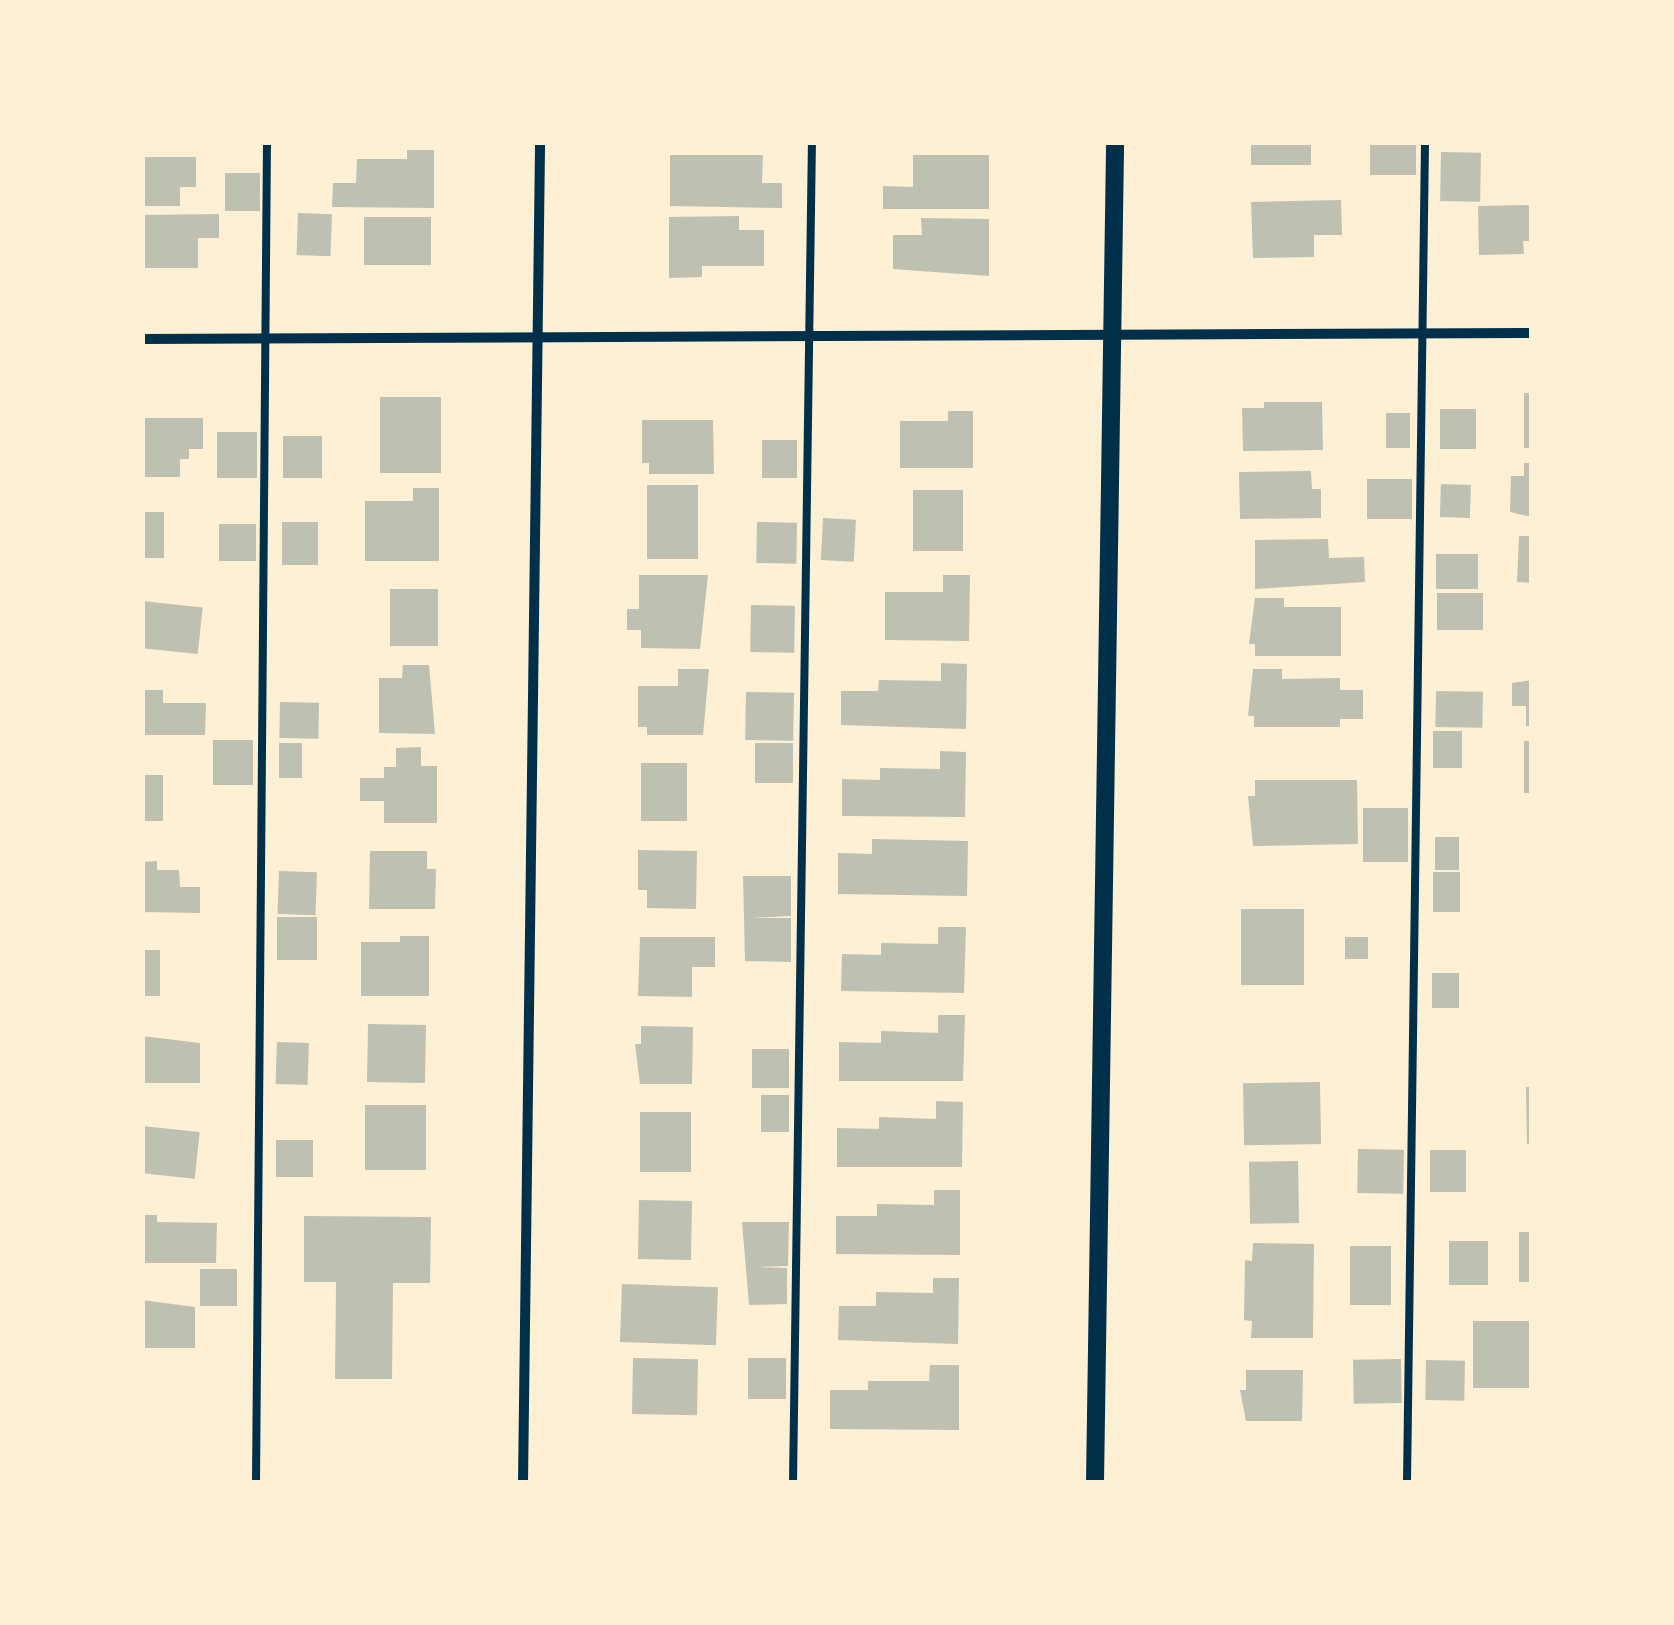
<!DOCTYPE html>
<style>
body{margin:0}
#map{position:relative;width:1674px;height:1625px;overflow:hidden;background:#fdf0d5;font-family:Signika,sans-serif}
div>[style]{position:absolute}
.building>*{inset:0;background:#bec0b2;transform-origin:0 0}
.service>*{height:8px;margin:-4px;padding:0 4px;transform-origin:4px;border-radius:4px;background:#003049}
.minor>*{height:10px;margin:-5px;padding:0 5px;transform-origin:5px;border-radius:5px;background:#003049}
.tertiary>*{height:18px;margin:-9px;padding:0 9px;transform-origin:9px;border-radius:9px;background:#003049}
span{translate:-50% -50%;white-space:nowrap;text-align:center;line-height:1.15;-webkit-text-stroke:9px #fdf0d5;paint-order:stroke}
.frame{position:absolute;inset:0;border:145px solid #fdf0d5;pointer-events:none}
</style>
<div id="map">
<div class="building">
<div style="left:1251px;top:142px;width:60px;height:23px"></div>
<div style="left:1370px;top:142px;width:46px;height:33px"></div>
<div style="clip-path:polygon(407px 150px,434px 150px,434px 208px,332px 207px,333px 183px,356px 183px,357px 159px,407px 159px)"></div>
<div style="left:1441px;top:152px;width:40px;height:49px;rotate:1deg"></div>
<div style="clip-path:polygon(670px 155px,763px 155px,762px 183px,782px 183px,782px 208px,670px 206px)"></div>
<div style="clip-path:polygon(913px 155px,989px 155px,989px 209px,883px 209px,883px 186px,913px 187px)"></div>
<div style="clip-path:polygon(142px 157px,196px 157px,196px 187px,180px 187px,180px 206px,142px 206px)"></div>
<div style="left:225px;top:173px;width:35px;height:38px"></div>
<div style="clip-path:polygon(1341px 200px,1342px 235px,1314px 235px,1314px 257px,1253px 258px,1251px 202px)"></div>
<div style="clip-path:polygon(1532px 205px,1532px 241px,1523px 241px,1524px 254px,1479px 255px,1478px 206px)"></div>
<div style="left:298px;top:213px;width:34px;height:42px;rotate:2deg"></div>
<div style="clip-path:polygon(219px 214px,219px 238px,198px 238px,198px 268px,142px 268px,142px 215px)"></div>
<div style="clip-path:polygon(739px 216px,739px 230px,764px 230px,764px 266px,702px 266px,702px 277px,669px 278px,669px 217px)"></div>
<div style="left:364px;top:217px;width:67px;height:48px"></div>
<div style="clip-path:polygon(921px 218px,989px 219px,989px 276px,893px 269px,893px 235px,922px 235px)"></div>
<div style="left:1524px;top:393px;width:8px;height:55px"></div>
<div style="left:380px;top:397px;width:61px;height:76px"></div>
<div style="clip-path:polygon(1264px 402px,1322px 402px,1323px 450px,1243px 451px,1242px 408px,1264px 408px)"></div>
<div style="left:1440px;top:409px;width:36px;height:40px"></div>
<div style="clip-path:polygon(948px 411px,973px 411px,973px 468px,900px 468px,900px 421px,948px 421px)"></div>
<div style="left:1386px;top:413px;width:24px;height:35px"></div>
<div style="clip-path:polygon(142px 418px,203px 418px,203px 449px,189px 449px,189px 459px,180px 459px,180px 477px,142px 477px)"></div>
<div style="clip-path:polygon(642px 420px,713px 420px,714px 474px,649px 474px,649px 463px,642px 463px)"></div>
<div style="left:217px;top:432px;width:40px;height:46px"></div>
<div style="left:283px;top:436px;width:39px;height:42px"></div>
<div style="left:797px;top:440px;width:38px;height:35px;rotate:90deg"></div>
<div style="clip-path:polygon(1524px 463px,1532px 463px,1532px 517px,1510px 512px,1511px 476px,1524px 476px)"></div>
<div style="clip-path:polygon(1311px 471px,1312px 489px,1321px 489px,1321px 518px,1240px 519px,1239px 472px)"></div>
<div style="left:1412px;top:479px;width:40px;height:45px;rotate:90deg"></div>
<div style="left:1441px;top:484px;width:30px;height:33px;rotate:2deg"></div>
<div style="left:647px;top:485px;width:51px;height:74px"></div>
<div style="clip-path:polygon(413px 488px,439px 488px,439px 561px,365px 561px,365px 501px,413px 501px)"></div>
<div style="left:913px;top:490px;width:50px;height:61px"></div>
<div style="left:142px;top:512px;width:22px;height:46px"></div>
<div style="left:823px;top:518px;width:33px;height:42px;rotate:3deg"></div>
<div style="left:282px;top:522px;width:36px;height:43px"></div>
<div style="left:757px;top:522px;width:40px;height:41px;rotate:1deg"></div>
<div style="left:219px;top:524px;width:37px;height:37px"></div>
<div style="clip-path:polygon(1519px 536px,1532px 536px,1532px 583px,1517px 582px)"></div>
<div style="clip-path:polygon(1328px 539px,1329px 558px,1364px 557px,1365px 582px,1255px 589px,1255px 540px)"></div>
<div style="left:1436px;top:554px;width:42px;height:35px"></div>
<div style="clip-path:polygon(639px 575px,708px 575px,700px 649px,641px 648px,641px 630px,627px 630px,627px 609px,639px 609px)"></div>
<div style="clip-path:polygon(943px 575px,970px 575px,969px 641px,885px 640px,885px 592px,943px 592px)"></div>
<div style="left:390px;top:589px;width:48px;height:57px"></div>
<div style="left:1437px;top:593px;width:46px;height:37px"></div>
<div style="clip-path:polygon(1255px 598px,1284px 598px,1284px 607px,1341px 607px,1341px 656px,1255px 656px,1255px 644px,1249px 644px)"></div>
<div style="left:142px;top:601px;width:61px;height:47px;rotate:6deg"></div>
<div style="left:751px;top:605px;width:44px;height:47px;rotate:1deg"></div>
<div style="clip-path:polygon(941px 663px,967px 664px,966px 729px,841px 725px,841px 691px,878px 691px,879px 680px,941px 681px)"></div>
<div style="clip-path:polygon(403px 665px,429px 665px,435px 734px,379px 733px,379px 678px,402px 678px)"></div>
<div style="clip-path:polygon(678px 669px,709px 669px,703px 735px,647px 735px,647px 727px,638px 727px,638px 686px,678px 686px)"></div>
<div style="clip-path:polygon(1253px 669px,1282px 669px,1282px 679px,1340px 678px,1340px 690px,1363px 690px,1363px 719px,1340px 719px,1340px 727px,1254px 727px,1254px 716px,1248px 716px)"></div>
<div style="clip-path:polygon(1532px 680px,1532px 726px,1526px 726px,1526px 706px,1512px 706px,1512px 683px)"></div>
<div style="clip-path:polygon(142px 690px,163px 690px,163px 703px,206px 703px,205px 735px,142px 735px)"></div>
<div style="left:1436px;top:691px;width:47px;height:36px;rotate:1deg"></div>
<div style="left:746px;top:692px;width:48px;height:48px;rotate:1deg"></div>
<div style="left:280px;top:702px;width:39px;height:36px;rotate:1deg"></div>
<div style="left:1433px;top:731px;width:29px;height:37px"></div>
<div style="left:253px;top:740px;width:45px;height:40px;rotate:90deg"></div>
<div style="left:1524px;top:741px;width:8px;height:52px"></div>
<div style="left:279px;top:743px;width:23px;height:35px"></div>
<div style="left:755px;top:743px;width:38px;height:40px"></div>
<div style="clip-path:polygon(421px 747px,421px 766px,437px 766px,437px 823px,384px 823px,384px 801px,360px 801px,360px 778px,384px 778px,384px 767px,396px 767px,396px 748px)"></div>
<div style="clip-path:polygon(940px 751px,966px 752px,965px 817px,842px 816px,842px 779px,880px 780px,880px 768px,940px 769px)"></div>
<div style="left:641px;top:763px;width:46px;height:58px"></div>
<div style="left:163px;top:775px;width:46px;height:21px;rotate:90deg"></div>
<div style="clip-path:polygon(1255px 780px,1357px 780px,1358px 844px,1253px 846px,1248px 796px,1255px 796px)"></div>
<div style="left:1408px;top:808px;width:54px;height:45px;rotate:90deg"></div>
<div style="left:1435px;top:837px;width:24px;height:33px"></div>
<div style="clip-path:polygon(872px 839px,968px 841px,967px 896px,838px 894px,838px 853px,872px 854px)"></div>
<div style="clip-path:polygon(638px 850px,697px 851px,696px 909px,647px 908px,647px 890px,638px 890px)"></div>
<div style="clip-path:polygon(370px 851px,427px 851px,427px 869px,436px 869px,435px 909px,369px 909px)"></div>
<div style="clip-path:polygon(157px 861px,157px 870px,179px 870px,180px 887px,200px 887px,200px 913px,142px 912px,142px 862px)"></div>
<div style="left:279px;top:871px;width:38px;height:43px;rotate:2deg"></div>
<div style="left:1433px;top:872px;width:27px;height:40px"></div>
<div style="clip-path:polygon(743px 876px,791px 876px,791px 916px,751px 918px,791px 918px,791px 962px,745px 961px)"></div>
<div style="left:1241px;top:909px;width:63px;height:76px"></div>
<div style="left:277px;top:917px;width:40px;height:43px"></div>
<div style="clip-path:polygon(938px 927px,966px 927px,964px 993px,841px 991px,842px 954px,881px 955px,881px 943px,938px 944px)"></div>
<div style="clip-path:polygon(400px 936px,429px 936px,429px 996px,361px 996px,361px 942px,400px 942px)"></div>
<div style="clip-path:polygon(640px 937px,715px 937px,715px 967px,692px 967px,692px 997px,638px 996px)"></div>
<div style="left:1345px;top:937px;width:23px;height:22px"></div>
<div style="left:142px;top:950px;width:18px;height:46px"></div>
<div style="left:1432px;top:973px;width:27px;height:35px"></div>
<div style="clip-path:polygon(938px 1015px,965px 1015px,963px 1081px,839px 1081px,839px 1042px,881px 1043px,881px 1031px,938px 1033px)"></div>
<div style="left:368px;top:1024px;width:58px;height:58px;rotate:1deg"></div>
<div style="clip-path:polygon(641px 1026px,693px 1027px,692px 1084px,640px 1084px,635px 1044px,641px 1044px)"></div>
<div style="clip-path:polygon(142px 1036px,200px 1043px,200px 1083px,142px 1083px)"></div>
<div style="left:277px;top:1042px;width:32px;height:42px;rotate:2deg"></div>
<div style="left:752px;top:1049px;width:37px;height:39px"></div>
<div style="left:1320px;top:1082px;width:62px;height:77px;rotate:89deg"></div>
<div style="clip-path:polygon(1526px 1087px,1532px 1087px,1532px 1144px,1527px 1144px)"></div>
<div style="left:761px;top:1095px;width:28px;height:37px"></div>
<div style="clip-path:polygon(936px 1101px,963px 1102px,962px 1167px,837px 1167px,837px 1128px,879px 1129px,879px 1117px,936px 1119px)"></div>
<div style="left:365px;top:1105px;width:61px;height:65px"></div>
<div style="left:640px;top:1112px;width:51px;height:60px"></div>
<div style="left:142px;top:1126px;width:58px;height:47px;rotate:6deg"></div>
<div style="left:276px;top:1140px;width:37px;height:37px"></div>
<div style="left:1358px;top:1149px;width:46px;height:44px;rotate:1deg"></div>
<div style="left:1430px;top:1150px;width:36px;height:42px"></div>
<div style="left:1298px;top:1161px;width:62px;height:49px;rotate:89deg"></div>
<div style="clip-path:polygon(934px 1190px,960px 1190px,960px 1255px,836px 1254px,836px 1216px,877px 1216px,877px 1204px,934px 1205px)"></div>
<div style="left:639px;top:1200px;width:53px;height:59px;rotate:1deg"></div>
<div style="clip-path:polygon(142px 1215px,157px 1215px,157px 1222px,217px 1223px,216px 1263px,142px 1263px)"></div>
<div style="clip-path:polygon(304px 1216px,431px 1217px,430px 1283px,393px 1283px,392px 1379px,335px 1379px,336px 1282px,304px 1282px)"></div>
<div style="clip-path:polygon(742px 1222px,789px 1222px,788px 1266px,755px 1267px,787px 1268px,787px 1304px,749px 1305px)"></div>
<div style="left:1519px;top:1232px;width:13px;height:50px"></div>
<div style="left:1449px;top:1241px;width:39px;height:44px"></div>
<div style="clip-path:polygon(1253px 1243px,1314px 1244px,1313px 1338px,1251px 1338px,1252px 1321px,1244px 1320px,1245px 1260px,1252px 1261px)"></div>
<div style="left:1350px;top:1246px;width:41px;height:59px"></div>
<div style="left:200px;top:1269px;width:37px;height:37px"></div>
<div style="clip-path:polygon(933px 1278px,959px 1278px,958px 1344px,838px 1340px,839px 1306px,876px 1306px,876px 1292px,933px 1293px)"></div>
<div style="left:622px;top:1284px;width:96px;height:58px;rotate:2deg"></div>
<div style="clip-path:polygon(142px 1300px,195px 1307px,195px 1348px,142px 1348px)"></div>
<div style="left:1532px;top:1321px;width:67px;height:59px;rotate:90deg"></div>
<div style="left:633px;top:1358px;width:65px;height:56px;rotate:1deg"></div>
<div style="left:748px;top:1358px;width:38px;height:41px"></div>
<div style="left:1401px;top:1359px;width:44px;height:48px;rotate:89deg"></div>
<div style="left:1426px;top:1360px;width:39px;height:40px;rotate:1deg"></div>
<div style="clip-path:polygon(930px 1365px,959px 1365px,959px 1430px,830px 1429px,830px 1390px,868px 1390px,868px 1381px,929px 1381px)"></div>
<div style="clip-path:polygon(1246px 1370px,1303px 1370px,1302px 1421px,1246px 1421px,1240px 1390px,1246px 1390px)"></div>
</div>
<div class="service">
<div style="left:256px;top:1482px;width:1340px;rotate:-89.53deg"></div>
<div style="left:793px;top:1482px;width:1340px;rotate:-89.19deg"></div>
<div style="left:1407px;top:1482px;width:1340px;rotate:-89.23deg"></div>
</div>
<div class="minor">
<div style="left:142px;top:339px;width:1390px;rotate:-0.25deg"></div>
<div style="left:523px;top:1482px;width:1340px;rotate:-89.27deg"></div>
</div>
<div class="tertiary">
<div style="left:1095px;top:1482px;width:1340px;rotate:-89.14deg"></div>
</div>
<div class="frame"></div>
</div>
